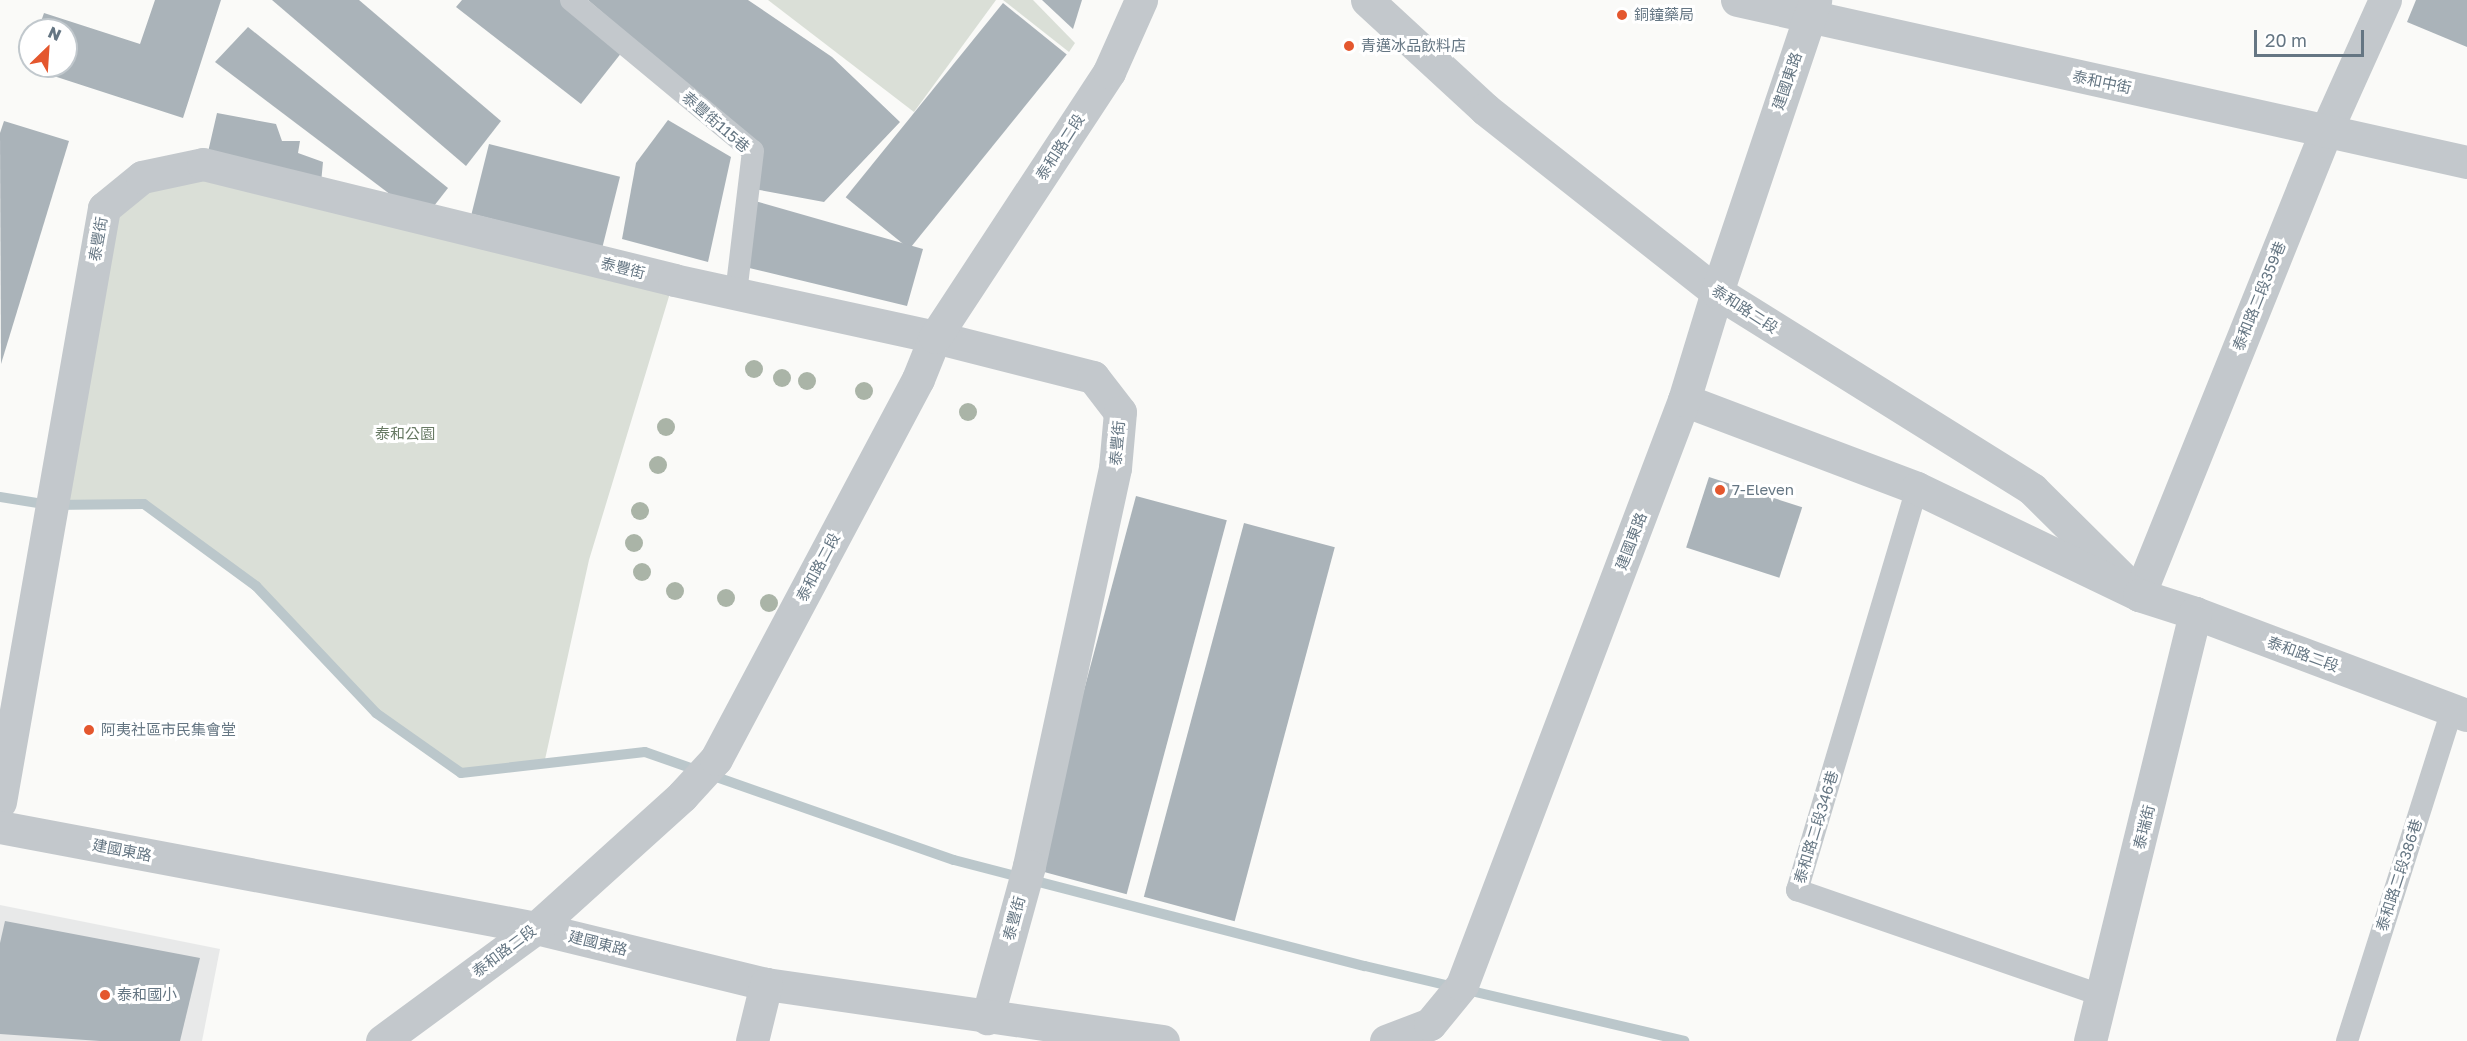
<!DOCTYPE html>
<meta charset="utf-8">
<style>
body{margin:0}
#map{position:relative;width:2467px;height:1041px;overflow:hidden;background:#fafaf8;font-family:"Golos Text","Noto Sans TC",sans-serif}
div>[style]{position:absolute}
.built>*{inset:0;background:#e8e9e9}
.green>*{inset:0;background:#dadfd7}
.stream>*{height:10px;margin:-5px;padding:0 5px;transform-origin:5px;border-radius:5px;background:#bbc7cb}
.building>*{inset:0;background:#aab3b9;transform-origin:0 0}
.lane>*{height:22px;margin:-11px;padding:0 11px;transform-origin:11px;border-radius:11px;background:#c3c8cc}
.street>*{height:33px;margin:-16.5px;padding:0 16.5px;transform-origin:16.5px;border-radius:16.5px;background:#c3c8cc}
.trees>*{width:18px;height:18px;margin:-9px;border-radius:50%;background:#aab4a7}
.dots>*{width:16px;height:16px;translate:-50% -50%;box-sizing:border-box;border:3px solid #fff;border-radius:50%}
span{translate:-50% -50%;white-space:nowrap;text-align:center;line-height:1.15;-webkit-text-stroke:6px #fff;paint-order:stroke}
.poi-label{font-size:15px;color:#657683}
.left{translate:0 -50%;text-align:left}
.street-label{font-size:15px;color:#657683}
.park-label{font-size:15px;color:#687a64}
.north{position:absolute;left:18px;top:18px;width:60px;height:60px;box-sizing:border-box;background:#fff;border:2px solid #c1c8cd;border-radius:50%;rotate:25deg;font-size:16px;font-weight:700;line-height:24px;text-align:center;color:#657683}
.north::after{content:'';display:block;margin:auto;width:21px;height:27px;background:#e4572e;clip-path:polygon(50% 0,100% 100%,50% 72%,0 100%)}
.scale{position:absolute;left:2254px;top:30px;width:110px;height:27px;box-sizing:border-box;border:3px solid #657683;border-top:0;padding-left:8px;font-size:18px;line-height:21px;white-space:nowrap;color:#657683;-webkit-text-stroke:4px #fff;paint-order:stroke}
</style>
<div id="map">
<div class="built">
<div style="clip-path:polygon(0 905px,220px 949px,202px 1041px,0 1041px)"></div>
</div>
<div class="green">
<div style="clip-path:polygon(768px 0,996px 0,914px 112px)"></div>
<div style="clip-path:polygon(1003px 0,1033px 0,1075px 43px,1069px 52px)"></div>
<div style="clip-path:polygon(203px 164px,674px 280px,589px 560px,544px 764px,461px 773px,376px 713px,256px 586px,144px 504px,50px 505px,104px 208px)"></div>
</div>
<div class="stream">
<div style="left:0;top:497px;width:51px;rotate:9.1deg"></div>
<div style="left:50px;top:505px;width:94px;rotate:-0.6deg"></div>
<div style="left:144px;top:504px;width:139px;rotate:36.2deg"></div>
<div style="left:256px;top:586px;width:175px;rotate:46.6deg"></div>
<div style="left:376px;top:713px;width:104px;rotate:35.2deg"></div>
<div style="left:461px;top:773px;width:185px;rotate:-6.5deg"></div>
<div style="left:645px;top:752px;width:327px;rotate:19.3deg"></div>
<div style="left:954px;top:860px;width:424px;rotate:14.5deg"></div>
<div style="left:1365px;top:966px;width:328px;rotate:13.2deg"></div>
</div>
<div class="building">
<div style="clip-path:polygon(155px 0,221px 0,183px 118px,26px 67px,30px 57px,30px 66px,66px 66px,66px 30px,38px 30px,44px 13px,140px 44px)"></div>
<div style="clip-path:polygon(272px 0,359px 0,501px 121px,466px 166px)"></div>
<div style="clip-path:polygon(462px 0,567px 0,626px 47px,581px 104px,456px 7px)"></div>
<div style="clip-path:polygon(588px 0,748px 0,832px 57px,900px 122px,824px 202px,754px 189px,756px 146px)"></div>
<div style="clip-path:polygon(1042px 0,1082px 0,1073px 29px)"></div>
<div style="clip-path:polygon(2416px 0,2467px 0,2467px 47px,2407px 22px)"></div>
<div style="left:1003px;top:3px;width:82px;height:250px;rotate:39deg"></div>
<div style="clip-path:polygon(248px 27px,448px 188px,434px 206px,395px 198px,215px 62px)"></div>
<div style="clip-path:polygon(217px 113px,276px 124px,282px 141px,300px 141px,298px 153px,323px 162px,321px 183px,208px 152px)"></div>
<div style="clip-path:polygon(668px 120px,731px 157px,708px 262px,622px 239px,636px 163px)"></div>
<div style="clip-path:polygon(4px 121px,69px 141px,1px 364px,0 133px)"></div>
<div style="left:489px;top:144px;width:135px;height:72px;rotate:14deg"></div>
<div style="clip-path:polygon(755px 201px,923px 249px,907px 306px,745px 267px)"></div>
<div style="left:1709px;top:477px;width:98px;height:74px;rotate:18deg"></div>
<div style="left:1136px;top:496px;width:94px;height:387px;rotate:15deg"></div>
<div style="left:1244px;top:523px;width:94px;height:387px;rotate:15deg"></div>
<div style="clip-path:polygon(5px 921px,200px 958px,180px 1041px,100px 1041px,0 1034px,0 943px)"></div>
</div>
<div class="lane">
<div style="left:571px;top:0;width:236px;rotate:39.7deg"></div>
<div style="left:753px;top:151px;width:144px;rotate:96.8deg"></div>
<div style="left:1917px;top:488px;width:420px;rotate:106.6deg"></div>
<div style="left:1797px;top:890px;width:324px;rotate:19.1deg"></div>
<div style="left:2347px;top:1041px;width:348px;rotate:-72.4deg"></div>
</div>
<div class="street">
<div style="left:1367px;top:0;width:161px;rotate:42.7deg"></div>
<div style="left:1485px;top:109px;width:295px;rotate:38.3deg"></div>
<div style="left:1717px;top:292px;width:372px;rotate:32deg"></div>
<div style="left:2032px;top:489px;width:151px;rotate:44.7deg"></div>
<div style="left:2139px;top:595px;width:500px;rotate:-68.05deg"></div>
<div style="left:2326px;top:131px;width:144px;rotate:-65.8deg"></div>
<div style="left:1737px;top:0;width:748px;rotate:12.51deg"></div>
<div style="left:1684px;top:400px;width:249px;rotate:20.7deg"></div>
<div style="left:1917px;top:488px;width:246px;rotate:25.7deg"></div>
<div style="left:2139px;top:595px;width:59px;rotate:17.8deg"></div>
<div style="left:2195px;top:613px;width:290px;rotate:20.6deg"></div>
<div style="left:0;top:802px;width:603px;rotate:-80.07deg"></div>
<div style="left:104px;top:208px;width:49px;rotate:-39.2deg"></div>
<div style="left:142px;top:177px;width:62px;rotate:-12deg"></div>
<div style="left:203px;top:164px;width:485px;rotate:13.8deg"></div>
<div style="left:674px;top:280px;width:267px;rotate:12.3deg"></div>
<div style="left:935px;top:337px;width:163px;rotate:14.2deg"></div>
<div style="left:1093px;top:377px;width:44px;rotate:52.4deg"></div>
<div style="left:1120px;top:412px;width:56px;rotate:95.1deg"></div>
<div style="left:1115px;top:468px;width:407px;rotate:102.2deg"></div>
<div style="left:1029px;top:866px;width:158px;rotate:105.4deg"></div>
<div style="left:0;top:827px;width:545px;rotate:10.67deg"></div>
<div style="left:536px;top:928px;width:237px;rotate:13.7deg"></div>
<div style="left:766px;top:984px;width:401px;rotate:8.2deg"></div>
<div style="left:382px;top:1041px;width:191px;rotate:-36.3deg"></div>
<div style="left:536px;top:928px;width:197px;rotate:-42.1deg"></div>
<div style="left:682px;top:796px;width:50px;rotate:-47.4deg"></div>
<div style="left:716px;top:759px;width:430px;rotate:-62deg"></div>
<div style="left:918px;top:379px;width:45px;rotate:-68deg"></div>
<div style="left:935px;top:337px;width:317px;rotate:-56.7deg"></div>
<div style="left:1109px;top:72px;width:79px;rotate:-66deg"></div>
<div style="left:752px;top:1041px;width:59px;rotate:-76.2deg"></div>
<div style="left:1386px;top:1041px;width:47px;rotate:-21.1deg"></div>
<div style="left:1430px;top:1024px;width:50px;rotate:-50.6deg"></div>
<div style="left:1462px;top:985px;width:626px;rotate:-69.22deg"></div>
<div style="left:1684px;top:400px;width:113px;rotate:-73deg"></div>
<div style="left:1717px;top:292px;width:308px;rotate:-71.4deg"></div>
<div style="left:2090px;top:1041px;width:441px;rotate:-76.2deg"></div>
</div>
<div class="trees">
<div style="left:754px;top:369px"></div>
<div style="left:782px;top:378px"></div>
<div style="left:807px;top:381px"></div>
<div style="left:864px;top:391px"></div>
<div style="left:968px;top:412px"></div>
<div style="left:666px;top:427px"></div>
<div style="left:658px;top:465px"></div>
<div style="left:640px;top:511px"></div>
<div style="left:634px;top:543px"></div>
<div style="left:642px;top:572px"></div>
<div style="left:675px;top:591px"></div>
<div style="left:726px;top:598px"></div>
<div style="left:769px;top:603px"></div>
</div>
<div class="dots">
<div style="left:1622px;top:15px;background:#e4572e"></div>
<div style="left:1349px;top:46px;background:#e4572e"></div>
<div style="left:1720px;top:490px;background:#e4572e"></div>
<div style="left:89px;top:730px;background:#e4572e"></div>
<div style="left:105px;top:995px;background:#e4572e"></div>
</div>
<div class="poi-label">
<span class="left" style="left:1634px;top:15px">銅鐘藥局</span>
<span class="left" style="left:1361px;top:46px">青邁冰品飲料店</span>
<span class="left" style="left:1732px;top:490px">7-Eleven</span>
<span class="left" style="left:101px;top:730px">阿夷社區市民集會堂</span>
<span class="left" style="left:117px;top:995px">泰和國小</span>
</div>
<div class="street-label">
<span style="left:1787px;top:81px;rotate:-71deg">建國東路</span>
<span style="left:2102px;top:82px;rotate:12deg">泰和中街</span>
<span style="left:716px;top:122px;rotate:41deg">泰豐街115巷</span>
<span style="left:1060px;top:147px;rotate:-57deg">泰和路二段</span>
<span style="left:98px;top:239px;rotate:-80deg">泰豐街</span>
<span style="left:623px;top:268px;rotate:14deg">泰豐街</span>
<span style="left:2259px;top:296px;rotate:-68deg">泰和路二段359巷</span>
<span style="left:1745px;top:309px;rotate:33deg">泰和路二段</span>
<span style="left:1117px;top:443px;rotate:-85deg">泰豐街</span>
<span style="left:1631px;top:541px;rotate:-69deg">建國東路</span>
<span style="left:818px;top:567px;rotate:-62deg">泰和路二段</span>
<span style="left:2303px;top:654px;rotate:20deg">泰和路二段</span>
<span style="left:1816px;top:827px;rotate:-73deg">泰和路二段346巷</span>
<span style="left:2144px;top:827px;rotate:-76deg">泰瑞街</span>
<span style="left:122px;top:850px;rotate:11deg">建國東路</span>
<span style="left:2399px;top:875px;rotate:-72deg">泰和路二段386巷</span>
<span style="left:1014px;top:918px;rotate:-75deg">泰豐街</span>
<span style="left:598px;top:943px;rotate:14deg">建國東路</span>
<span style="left:504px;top:951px;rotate:-37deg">泰和路二段</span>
</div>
<div class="park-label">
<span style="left:405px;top:434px">泰和公園</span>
</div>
<div class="north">N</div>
<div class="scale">20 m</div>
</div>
